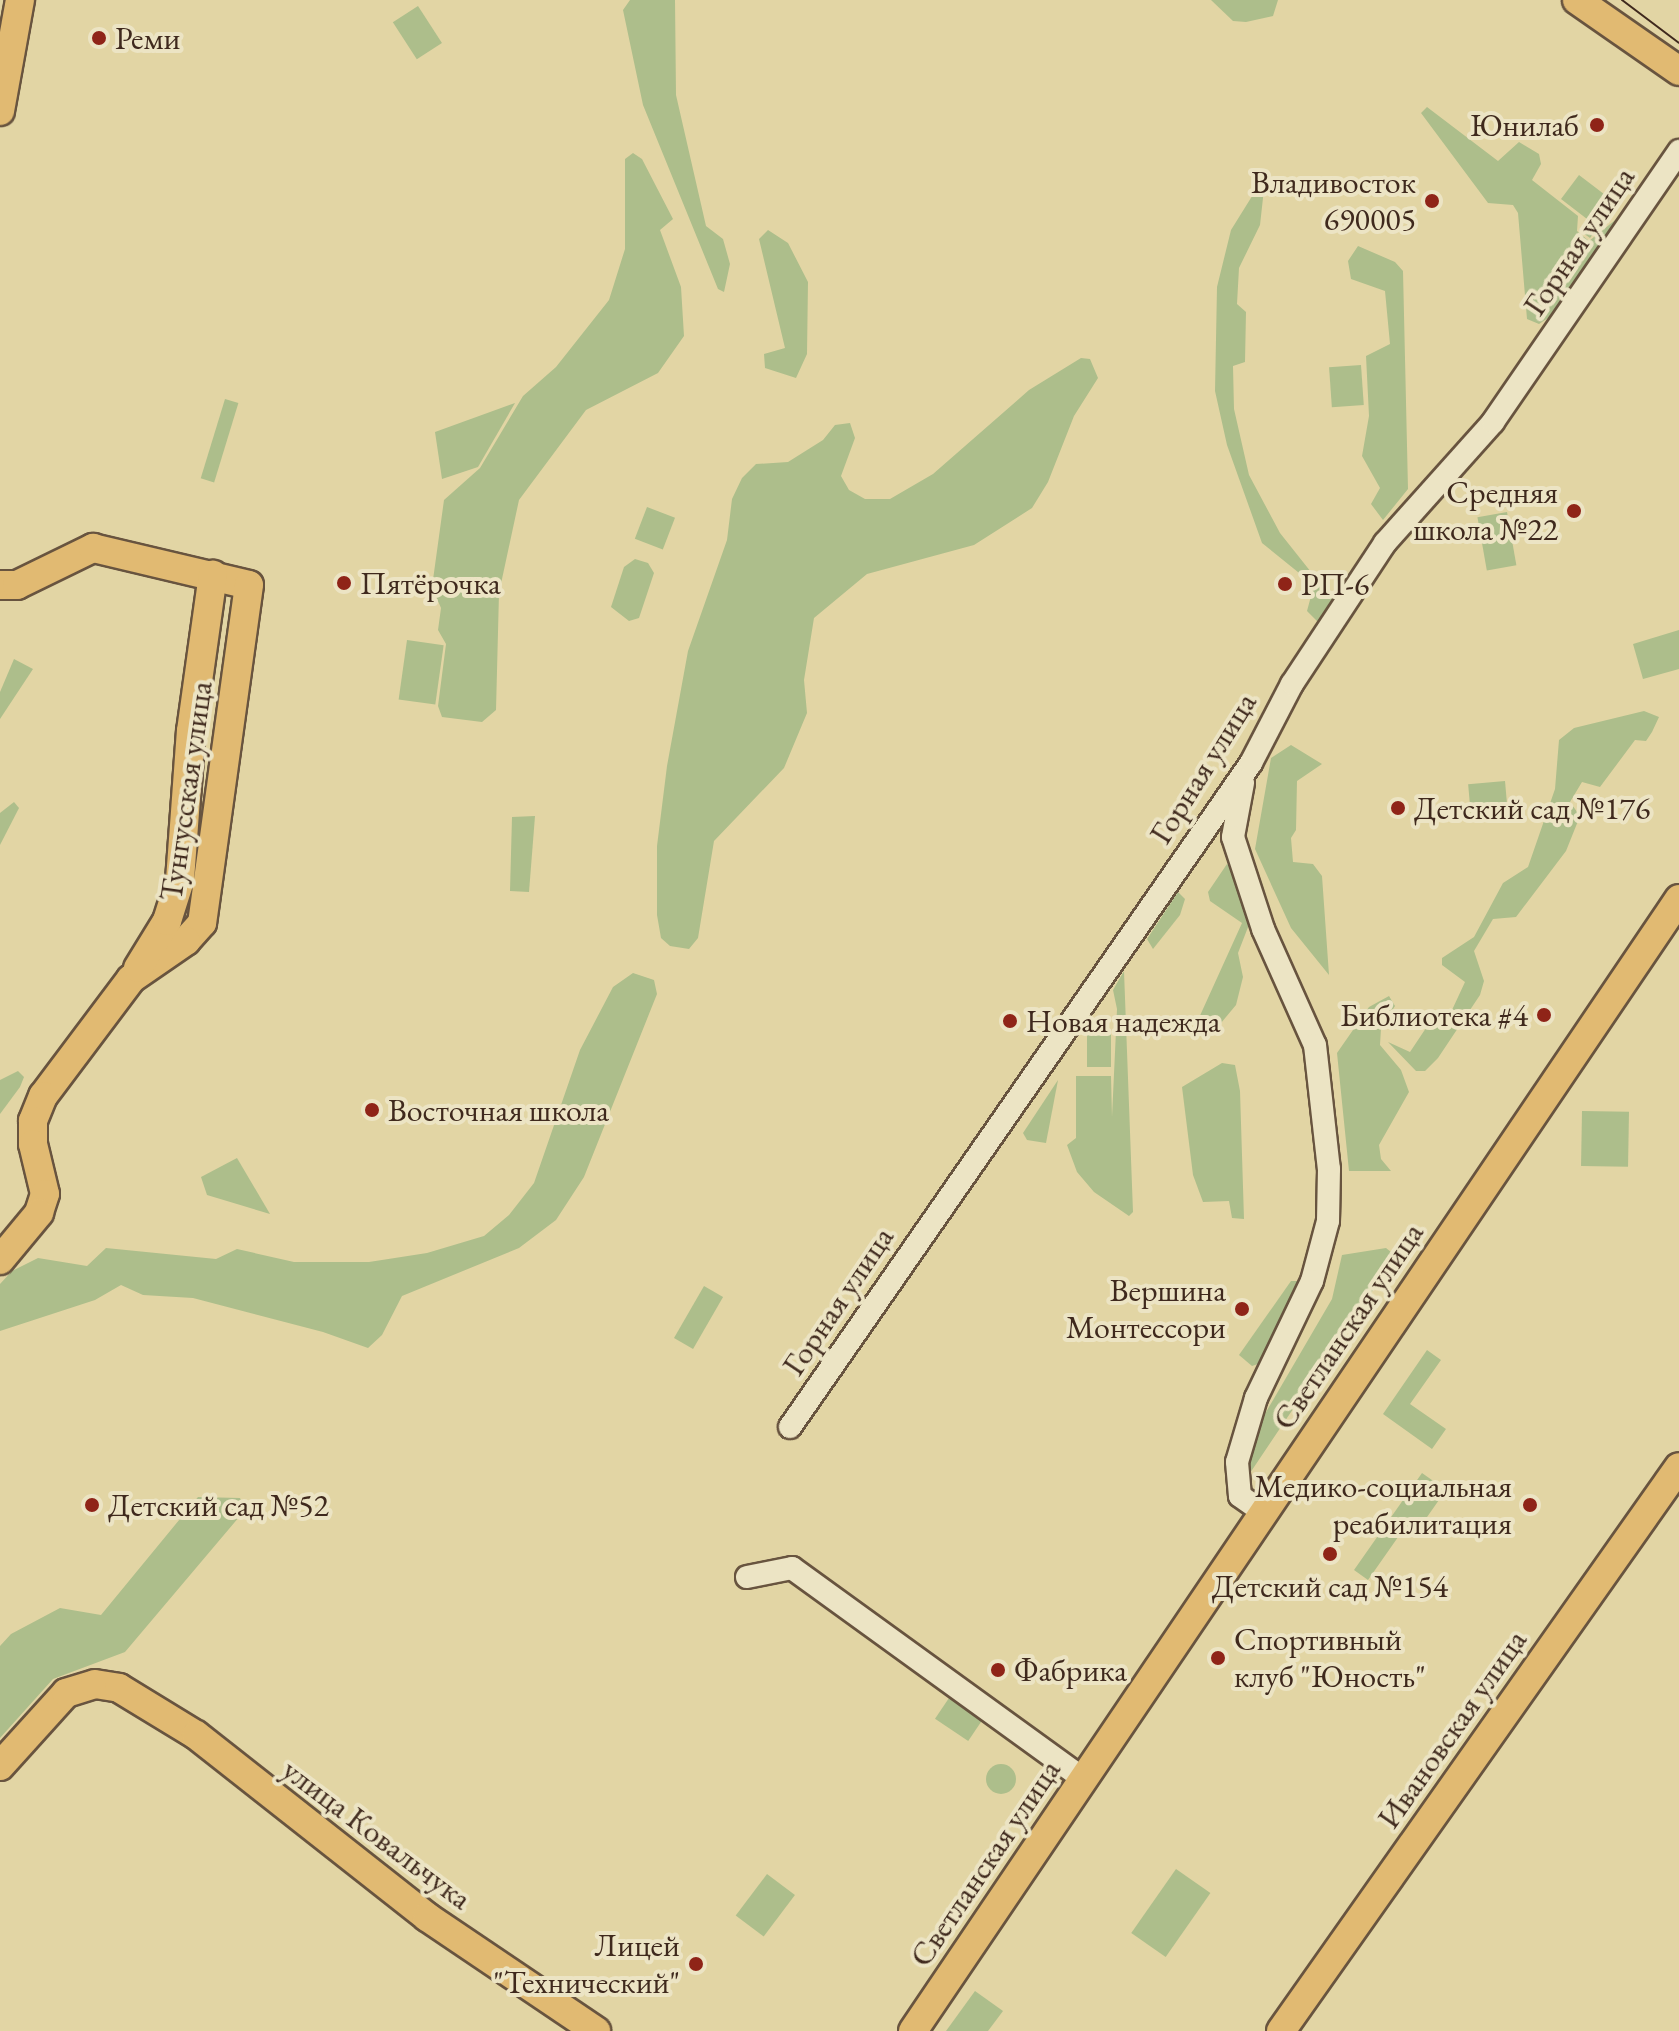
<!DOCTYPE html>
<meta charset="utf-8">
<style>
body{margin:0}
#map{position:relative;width:1679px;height:2031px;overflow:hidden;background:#e2d5a4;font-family:"EB Garamond",serif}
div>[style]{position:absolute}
.green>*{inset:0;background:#adbe8b;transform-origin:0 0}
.round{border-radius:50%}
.roads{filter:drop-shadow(2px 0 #68543f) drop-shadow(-2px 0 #68543f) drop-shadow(0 2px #68543f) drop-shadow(0 -2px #68543f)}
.minor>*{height:22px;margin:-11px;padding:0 11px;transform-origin:11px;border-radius:11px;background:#ece4c4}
.major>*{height:28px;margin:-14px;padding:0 14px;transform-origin:14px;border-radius:14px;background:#e1ba72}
.tram>*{height:2px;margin:-1px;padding:0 1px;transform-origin:1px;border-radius:1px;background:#3f291d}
.dots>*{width:22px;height:22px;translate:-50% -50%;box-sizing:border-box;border:4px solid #ece4c4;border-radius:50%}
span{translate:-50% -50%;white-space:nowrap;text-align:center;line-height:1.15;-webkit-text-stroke:8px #ece4c4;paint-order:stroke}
.poi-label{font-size:32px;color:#3f291d}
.left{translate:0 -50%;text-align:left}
.right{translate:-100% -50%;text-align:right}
.street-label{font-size:32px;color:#3f291d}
</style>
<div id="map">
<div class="green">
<div style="clip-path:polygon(630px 0,675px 0,676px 95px,706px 226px,723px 239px,730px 264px,724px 292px,718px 289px,643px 105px,623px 10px)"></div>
<div style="clip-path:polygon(1211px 0,1278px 0,1273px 16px,1246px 22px,1233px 21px)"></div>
<div style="left:418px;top:6px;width:44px;height:30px;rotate:57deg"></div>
<div style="clip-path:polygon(1427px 107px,1498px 161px,1519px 142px,1539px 154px,1541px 164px,1532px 180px,1578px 216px,1577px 231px,1589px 241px,1624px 213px,1557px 312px,1539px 324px,1527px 319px,1518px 213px,1513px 205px,1488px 203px,1421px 113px)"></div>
<div style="clip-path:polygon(633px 153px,642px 159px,673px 219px,660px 230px,681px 287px,684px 336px,658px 373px,586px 410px,519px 500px,499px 593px,496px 710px,482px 722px,442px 717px,438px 706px,446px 644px,438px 630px,441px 608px,432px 587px,444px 500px,480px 468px,523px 396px,556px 367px,609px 300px,625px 249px,625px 159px)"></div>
<div style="clip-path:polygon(1579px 175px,1617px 204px,1590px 238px,1579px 230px,1587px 219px,1561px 199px)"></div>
<div style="clip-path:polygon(1259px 185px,1264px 189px,1260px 225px,1239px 268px,1237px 304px,1246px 312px,1245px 362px,1233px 366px,1234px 409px,1249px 475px,1280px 533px,1334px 601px,1321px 625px,1307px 611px,1314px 585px,1262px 543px,1227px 445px,1215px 391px,1217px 287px,1231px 230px)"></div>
<div style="clip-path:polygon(768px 230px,788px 243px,808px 282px,807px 354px,796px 378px,765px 368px,764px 354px,785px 348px,759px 239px)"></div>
<div style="clip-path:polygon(1358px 246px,1395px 262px,1403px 271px,1408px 489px,1383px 520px,1371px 504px,1380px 488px,1362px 456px,1369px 416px,1366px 356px,1390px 344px,1385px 291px,1351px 279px,1348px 261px)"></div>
<div style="clip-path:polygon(1081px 358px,1090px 359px,1098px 378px,1074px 416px,1048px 482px,1032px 508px,974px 545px,867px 574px,814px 618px,804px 680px,807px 713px,784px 768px,714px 841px,698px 938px,689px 949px,670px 946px,661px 938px,657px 915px,657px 846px,667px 766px,688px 651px,727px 540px,732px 499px,742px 478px,756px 464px,788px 462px,823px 440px,835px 425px,850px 423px,855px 438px,841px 476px,849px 490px,865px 499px,890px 499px,933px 474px,1029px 390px)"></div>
<div style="left:1361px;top:365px;width:40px;height:32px;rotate:86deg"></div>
<div style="left:225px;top:399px;width:14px;height:83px;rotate:17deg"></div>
<div style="clip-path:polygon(515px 403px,478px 467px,442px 479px,435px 432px)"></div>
<div style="left:647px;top:507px;width:30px;height:34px;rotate:21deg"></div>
<div style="left:1507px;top:512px;width:54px;height:30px;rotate:80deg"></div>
<div style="clip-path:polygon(635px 559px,648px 563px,654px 573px,639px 618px,629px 621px,611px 607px,624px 567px)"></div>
<div style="clip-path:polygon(1679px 630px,1679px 669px,1643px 679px,1633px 644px)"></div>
<div style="left:407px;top:640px;width:37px;height:60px;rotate:8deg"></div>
<div style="clip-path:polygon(14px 659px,33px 669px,0 719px,0 692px)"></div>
<div style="clip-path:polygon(1644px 711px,1659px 717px,1652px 732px,1646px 741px,1635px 740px,1600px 787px,1582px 782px,1570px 802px,1580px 816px,1566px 851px,1516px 917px,1493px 919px,1474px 951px,1484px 981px,1480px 995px,1438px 1058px,1425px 1071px,1416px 1071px,1388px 1042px,1410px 1052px,1428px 1025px,1439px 1027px,1452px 1010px,1465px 982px,1442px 965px,1442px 958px,1474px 937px,1503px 883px,1528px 867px,1555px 789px,1559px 740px,1574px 728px)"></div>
<div style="clip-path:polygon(1291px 745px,1322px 764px,1297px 781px,1296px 830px,1291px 838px,1293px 862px,1313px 864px,1322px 876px,1329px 975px,1291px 928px,1255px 849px,1271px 758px)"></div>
<div style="left:1505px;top:781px;width:37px;height:37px;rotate:85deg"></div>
<div style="clip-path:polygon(14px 802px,19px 808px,0 845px,0 813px)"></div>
<div style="clip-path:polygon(535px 816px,529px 892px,510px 891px,512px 817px)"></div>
<div style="clip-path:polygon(1227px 864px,1235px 871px,1250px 922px,1238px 953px,1243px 977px,1236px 1005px,1221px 1023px,1206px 1030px,1198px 1020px,1242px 923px,1210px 901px,1208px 892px)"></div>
<div style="clip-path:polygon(1178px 892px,1185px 899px,1180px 915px,1153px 949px,1147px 939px)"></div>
<div style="clip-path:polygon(1124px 971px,1133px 1212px,1129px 1216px,1094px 1192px,1077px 1172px,1067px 1145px,1076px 1138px,1076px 1076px,1111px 1076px,1112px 1117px,1117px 1009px,1113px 990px)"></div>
<div style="clip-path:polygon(633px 973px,654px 980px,657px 994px,584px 1177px,556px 1220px,519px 1248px,402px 1296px,382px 1335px,368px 1348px,323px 1332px,193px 1298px,143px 1295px,121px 1285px,95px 1300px,0 1331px,0 1284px,12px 1271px,38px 1258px,87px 1266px,106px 1248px,216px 1259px,237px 1249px,294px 1262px,369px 1262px,427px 1253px,484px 1236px,509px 1215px,534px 1183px,580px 1050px,613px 987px)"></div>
<div style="clip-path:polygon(1389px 996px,1395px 1006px,1381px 1028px,1380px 1045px,1401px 1070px,1409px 1092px,1379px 1145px,1381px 1159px,1391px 1171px,1349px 1171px,1337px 1053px,1369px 1007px)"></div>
<div style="left:1087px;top:1033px;width:24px;height:34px"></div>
<div style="clip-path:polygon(1222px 1063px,1235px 1065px,1240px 1091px,1244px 1219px,1232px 1218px,1229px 1201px,1203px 1202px,1193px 1175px,1182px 1087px)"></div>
<div style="clip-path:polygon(18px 1071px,24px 1077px,20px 1087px,0 1114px,0 1080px)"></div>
<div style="clip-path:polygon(1058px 1080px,1046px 1143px,1027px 1140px,1023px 1133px)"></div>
<div style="left:1582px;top:1111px;width:47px;height:55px;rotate:1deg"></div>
<div style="clip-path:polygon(237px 1158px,270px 1214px,207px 1195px,201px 1177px)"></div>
<div style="clip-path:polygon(1386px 1248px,1396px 1256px,1246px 1479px,1247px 1453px,1255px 1431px,1332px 1299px,1342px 1255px)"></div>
<div style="clip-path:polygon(1291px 1281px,1299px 1281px,1301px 1290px,1258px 1364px,1252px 1366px,1239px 1355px)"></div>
<div style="left:704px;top:1286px;width:22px;height:60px;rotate:30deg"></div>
<div style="clip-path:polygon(1427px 1350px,1441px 1360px,1410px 1404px,1446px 1429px,1432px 1449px,1383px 1414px)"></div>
<div style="clip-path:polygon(1422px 1473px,1446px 1490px,1413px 1537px,1403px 1530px,1368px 1580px,1354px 1570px)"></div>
<div style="clip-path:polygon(198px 1497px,240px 1498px,245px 1510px,125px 1652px,53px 1679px,0 1738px,0 1646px,11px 1634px,60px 1608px,101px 1615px)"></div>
<div style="left:949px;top:1698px;width:40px;height:25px;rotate:34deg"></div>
<div class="round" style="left:986px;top:1764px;width:30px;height:30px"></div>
<div style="left:1176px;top:1869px;width:42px;height:78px;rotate:35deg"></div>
<div style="left:767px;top:1874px;width:35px;height:52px;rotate:37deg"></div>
<div style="clip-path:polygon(975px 1991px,1003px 2011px,988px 2031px,946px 2031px)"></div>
</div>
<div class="roads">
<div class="minor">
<div style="left:1243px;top:783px;width:55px;rotate:100.5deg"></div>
<div style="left:1233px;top:837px;width:97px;rotate:71.9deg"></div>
<div style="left:1263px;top:929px;width:127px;rotate:65.9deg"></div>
<div style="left:1315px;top:1045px;width:125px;rotate:83.6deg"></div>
<div style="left:1329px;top:1169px;width:52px;rotate:91.1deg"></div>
<div style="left:1328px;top:1221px;width:62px;rotate:104.9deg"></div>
<div style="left:1312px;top:1281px;width:130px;rotate:115.6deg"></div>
<div style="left:1256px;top:1398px;width:67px;rotate:106.5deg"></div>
<div style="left:1237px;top:1462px;width:34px;rotate:85deg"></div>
<div style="left:1240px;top:1496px;width:29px;rotate:35deg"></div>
<div style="left:790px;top:1427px;width:808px;rotate:-55.23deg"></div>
<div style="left:1251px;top:763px;width:89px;rotate:-62.6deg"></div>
<div style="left:1292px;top:684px;width:169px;rotate:-56.6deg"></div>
<div style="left:1385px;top:543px;width:162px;rotate:-48.2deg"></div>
<div style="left:1493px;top:422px;width:329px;rotate:-55.5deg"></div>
<div style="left:747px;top:1577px;width:46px;rotate:-11.3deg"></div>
<div style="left:792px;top:1568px;width:359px;rotate:35.9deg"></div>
</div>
<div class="major">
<div style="left:1577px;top:0;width:124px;rotate:34.8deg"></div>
<div style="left:0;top:111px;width:113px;rotate:-79.8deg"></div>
<div style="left:0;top:585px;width:17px"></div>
<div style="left:17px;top:585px;width:85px;rotate:-26deg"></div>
<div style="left:93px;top:548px;width:160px;rotate:13.3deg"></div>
<div style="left:249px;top:585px;width:341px;rotate:97.9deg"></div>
<div style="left:202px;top:923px;width:24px;rotate:132deg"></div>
<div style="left:186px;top:941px;width:67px;rotate:145.4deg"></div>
<div style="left:131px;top:979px;width:146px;rotate:126.9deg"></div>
<div style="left:43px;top:1096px;width:27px;rotate:112deg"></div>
<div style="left:33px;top:1121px;width:23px;rotate:90deg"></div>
<div style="left:33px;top:1144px;width:51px;rotate:76.5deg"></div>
<div style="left:45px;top:1194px;width:20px;rotate:108deg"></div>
<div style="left:39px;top:1213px;width:61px;rotate:129.7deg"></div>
<div style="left:138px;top:968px;width:55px;rotate:-58.3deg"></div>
<div style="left:167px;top:921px;width:43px;rotate:-72.4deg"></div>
<div style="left:180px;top:880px;width:149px;rotate:-85.8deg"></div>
<div style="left:191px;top:731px;width:158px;rotate:-82deg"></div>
<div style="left:0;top:1766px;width:98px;rotate:-47.9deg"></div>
<div style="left:66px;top:1693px;width:30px;rotate:-17deg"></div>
<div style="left:95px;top:1684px;width:24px;rotate:9deg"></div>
<div style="left:119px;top:1688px;width:90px;rotate:31.4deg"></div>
<div style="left:196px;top:1735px;width:294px;rotate:38.2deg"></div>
<div style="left:427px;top:1917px;width:204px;rotate:34deg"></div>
<div style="left:913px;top:2031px;width:1367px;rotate:-55.91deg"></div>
<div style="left:1281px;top:2031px;width:690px;rotate:-54.79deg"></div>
</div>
</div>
<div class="tram">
<div style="left:1622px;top:0;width:71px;rotate:37deg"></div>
</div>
<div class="dots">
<div style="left:99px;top:38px;background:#8f2418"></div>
<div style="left:1597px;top:125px;background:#8f2418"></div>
<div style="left:1432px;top:201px;background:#8f2418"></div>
<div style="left:1574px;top:511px;background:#8f2418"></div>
<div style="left:344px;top:583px;background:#8f2418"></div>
<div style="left:1285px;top:584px;background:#8f2418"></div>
<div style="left:1398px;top:808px;background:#8f2418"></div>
<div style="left:1544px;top:1015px;background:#8f2418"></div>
<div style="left:1010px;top:1021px;background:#8f2418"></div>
<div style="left:372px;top:1110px;background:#8f2418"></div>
<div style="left:1242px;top:1309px;background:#8f2418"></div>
<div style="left:92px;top:1505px;background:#8f2418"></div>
<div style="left:1530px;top:1505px;background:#8f2418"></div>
<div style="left:1330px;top:1554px;background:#8f2418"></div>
<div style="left:1218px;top:1658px;background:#8f2418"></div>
<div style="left:998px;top:1670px;background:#8f2418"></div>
<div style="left:696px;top:1964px;background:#8f2418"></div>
</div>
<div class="poi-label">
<span class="left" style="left:115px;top:38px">Реми</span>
<span class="right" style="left:1579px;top:125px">Юнилаб</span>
<span class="right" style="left:1416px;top:201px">Владивосток<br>690005</span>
<span class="right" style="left:1558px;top:511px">Средняя<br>школа №22</span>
<span class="left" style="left:360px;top:583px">Пятёрочка</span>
<span class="left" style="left:1301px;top:584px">РП-6</span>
<span class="left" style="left:1414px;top:808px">Детский сад №176</span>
<span class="right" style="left:1528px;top:1015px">Библиотека #4</span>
<span class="left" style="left:1026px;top:1021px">Новая надежда</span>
<span class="left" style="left:388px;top:1110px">Восточная школа</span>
<span class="right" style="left:1226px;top:1309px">Вершина<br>Монтессори</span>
<span class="right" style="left:1512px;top:1505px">Медико-социальная<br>реабилитация</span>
<span class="left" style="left:108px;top:1505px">Детский сад №52</span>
<span style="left:1330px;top:1586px">Детский сад №154</span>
<span class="left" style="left:1234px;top:1658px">Спортивный<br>клуб "Юность"</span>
<span class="left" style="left:1014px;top:1670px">Фабрика</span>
<span class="right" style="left:680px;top:1964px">Лицей<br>"Технический"</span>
</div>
<div class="street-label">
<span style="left:1579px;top:241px;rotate:-56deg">Горная улица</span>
<span style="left:1203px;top:768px;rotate:-58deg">Горная улица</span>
<span style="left:186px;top:791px;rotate:-82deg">Тунгусская улица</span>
<span style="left:838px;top:1301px;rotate:-56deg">Горная улица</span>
<span style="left:1348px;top:1326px;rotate:-56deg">Светланская улица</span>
<span style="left:1452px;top:1729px;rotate:-55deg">Ивановская улица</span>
<span style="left:377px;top:1834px;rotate:37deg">улица Ковальчука</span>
<span style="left:985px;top:1863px;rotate:-56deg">Светланская улица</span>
</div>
</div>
